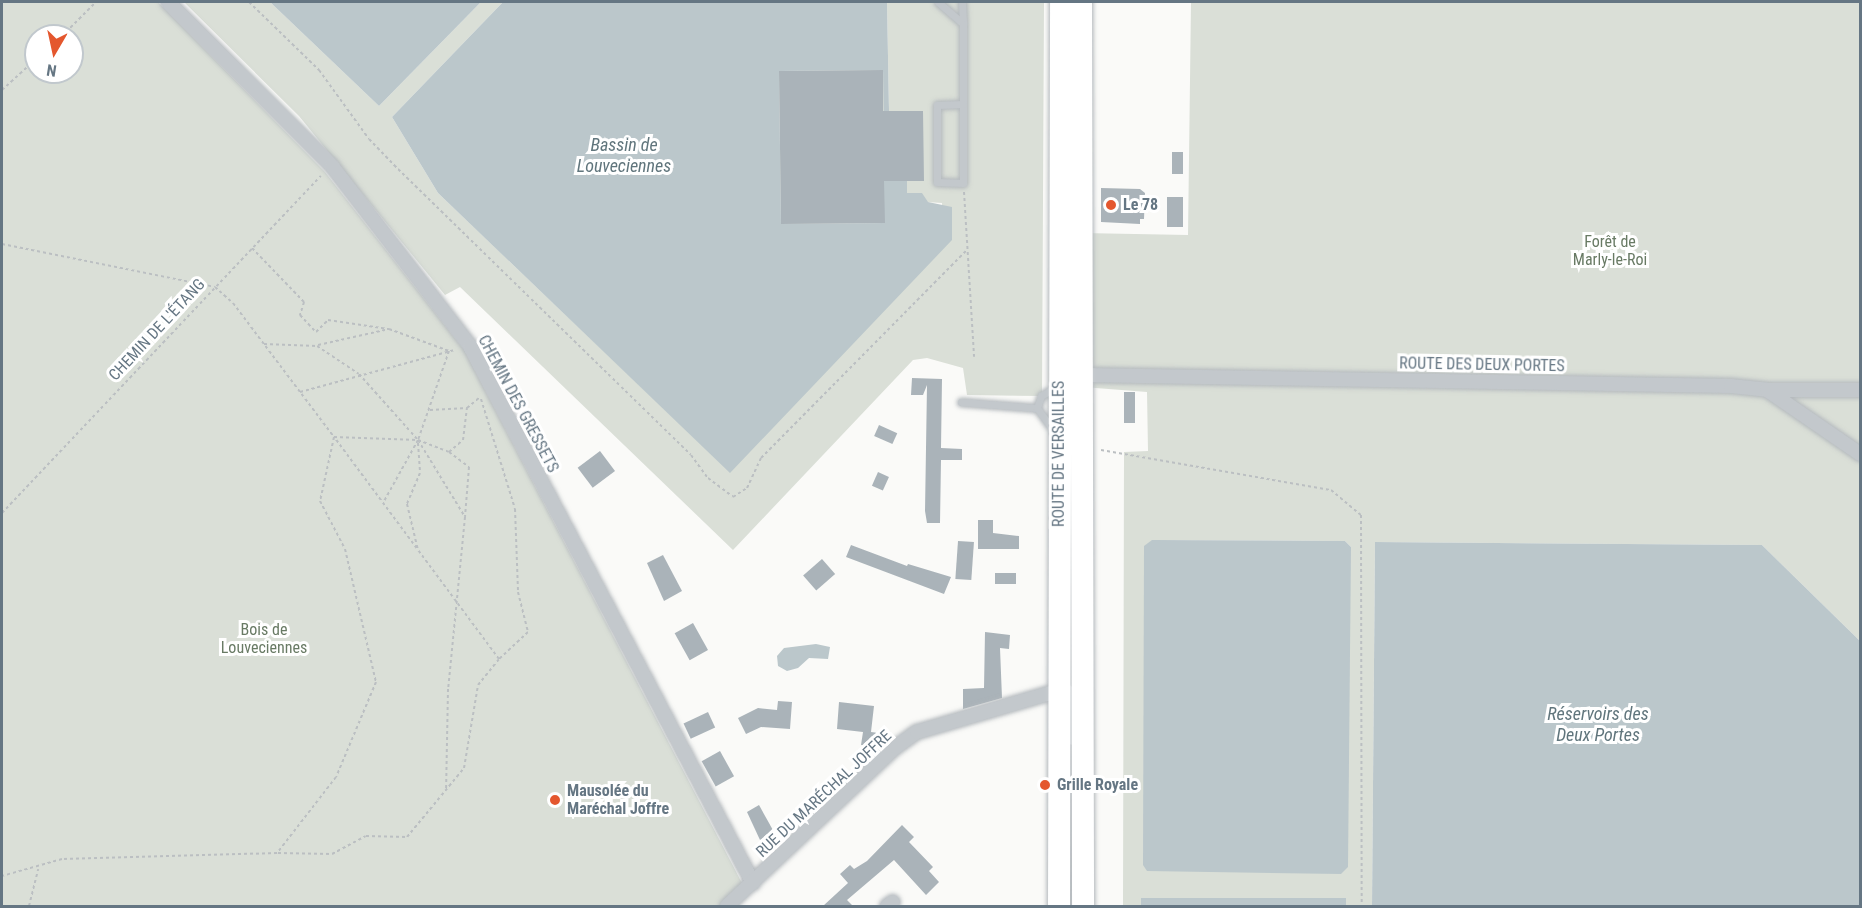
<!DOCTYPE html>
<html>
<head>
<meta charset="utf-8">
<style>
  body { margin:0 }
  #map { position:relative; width:1862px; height:908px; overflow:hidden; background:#fafaf8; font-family:"Roboto Condensed",sans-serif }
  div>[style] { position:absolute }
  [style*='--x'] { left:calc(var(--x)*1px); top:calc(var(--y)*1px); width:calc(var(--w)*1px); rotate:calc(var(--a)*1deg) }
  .green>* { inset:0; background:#dadfd7 }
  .water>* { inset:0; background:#bbc7cb; transform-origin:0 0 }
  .building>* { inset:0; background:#aab3b9; transform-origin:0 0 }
  .path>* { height:2px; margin-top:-1px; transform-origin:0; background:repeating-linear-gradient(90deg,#bbbfc2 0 3px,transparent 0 6px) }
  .roads { filter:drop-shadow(0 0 2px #b5babe) drop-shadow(0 0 2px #b5babe) }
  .lane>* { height:7px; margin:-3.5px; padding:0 3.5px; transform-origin:3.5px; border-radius:3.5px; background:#c3c8cc }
  .street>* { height:14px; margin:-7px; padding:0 7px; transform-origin:7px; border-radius:7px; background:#c3c8cc }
  .primary>* { height:22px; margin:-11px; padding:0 11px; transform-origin:11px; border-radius:11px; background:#fff }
  .dots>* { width:16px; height:16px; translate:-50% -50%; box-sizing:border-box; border:3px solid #fff; border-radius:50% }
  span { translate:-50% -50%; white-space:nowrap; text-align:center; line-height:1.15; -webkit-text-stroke:6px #fff; paint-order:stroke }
  .poi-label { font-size:16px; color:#657683; font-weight:700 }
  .left { translate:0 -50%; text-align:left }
  .park-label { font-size:16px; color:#687a64 }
  .street-label { font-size:16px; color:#657683 }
  .water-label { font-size:18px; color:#60757c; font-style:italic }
  .frame { position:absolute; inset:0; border:3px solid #657683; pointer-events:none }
  .north { position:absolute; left:24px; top:24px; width:60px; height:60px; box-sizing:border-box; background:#fff; border:2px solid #c1c8cd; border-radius:50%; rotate:189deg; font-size:16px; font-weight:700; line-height:24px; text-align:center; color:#657683 }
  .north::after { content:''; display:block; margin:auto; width:21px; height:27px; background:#e4572e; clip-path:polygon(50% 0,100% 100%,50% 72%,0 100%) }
</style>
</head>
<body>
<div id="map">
  <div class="green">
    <i style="clip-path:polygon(evenodd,2px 2px,158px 2px,325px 172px,464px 350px,743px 885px,720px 906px,2px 906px,2px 2px,36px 36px,72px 36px,72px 72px,36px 72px,36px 36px)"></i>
    <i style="clip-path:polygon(184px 2px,270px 2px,379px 106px,481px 2px,503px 2px,392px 117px,438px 193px,730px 472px,942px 207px,942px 203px,927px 202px,885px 223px,781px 224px,779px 71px,883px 70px,889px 111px,887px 2px,1044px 2px,1042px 396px,967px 395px,963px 368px,927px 358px,913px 360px,733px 550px,460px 287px,445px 295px,299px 116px)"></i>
    <i style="clip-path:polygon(evenodd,1191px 2px,1860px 2px,1860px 641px,1762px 545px,1375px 542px,1372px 906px,1346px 906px,1346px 899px,1141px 898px,1141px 906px,1123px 906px,1124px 452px,1148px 451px,1147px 392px,1083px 387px,1082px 233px,1188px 235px,1191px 2px,1152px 540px,1345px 541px,1351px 547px,1152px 540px)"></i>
  </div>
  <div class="water">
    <i style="clip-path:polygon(270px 2px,481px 2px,379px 106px)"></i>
    <i style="clip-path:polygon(503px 2px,887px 2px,889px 111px,884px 132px,883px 70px,779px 71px,781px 224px,884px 223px,884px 161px,907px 181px,907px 193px,922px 193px,928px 202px,952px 207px,952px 240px,730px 473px,438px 193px,392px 117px)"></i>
    <i style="clip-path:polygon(1152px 540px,1345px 541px,1351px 547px,1348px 867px,1341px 874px,1147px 871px,1143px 865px,1144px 546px)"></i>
    <i style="clip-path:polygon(1375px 542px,1762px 545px,1860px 641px,1860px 906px,1372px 906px)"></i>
    <i style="clip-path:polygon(816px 644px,830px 647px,828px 659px,809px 658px,798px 668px,787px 671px,778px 666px,777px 656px,784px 648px)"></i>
    <i style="left:1141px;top:898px;width:205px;height:8px"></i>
  </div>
  <div class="building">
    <i style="clip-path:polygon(883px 70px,883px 111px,923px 111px,924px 181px,884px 181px,885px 223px,781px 224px,779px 71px)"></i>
    <i style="left:1172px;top:152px;width:11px;height:22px"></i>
    <i style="clip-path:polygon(1101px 188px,1140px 189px,1145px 193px,1144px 219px,1140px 219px,1140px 224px,1101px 222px)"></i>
    <i style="left:1167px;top:197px;width:16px;height:30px"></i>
    <i style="clip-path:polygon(912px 378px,942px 379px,941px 448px,962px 449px,962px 460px,941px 460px,940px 523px,927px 523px,925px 511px,927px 385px,923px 395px,911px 395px)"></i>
    <i style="left:1124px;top:392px;width:11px;height:31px"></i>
    <i style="left:879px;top:425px;width:20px;height:12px;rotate:24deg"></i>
    <i style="left:600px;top:451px;width:25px;height:28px;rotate:53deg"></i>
    <i style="left:878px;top:472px;width:12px;height:15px;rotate:24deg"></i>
    <i style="clip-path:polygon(978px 520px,993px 520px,993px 533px,1019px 536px,1019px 549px,978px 549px)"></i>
    <i style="left:958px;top:541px;width:16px;height:38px;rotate:4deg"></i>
    <i style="clip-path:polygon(851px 545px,907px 566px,908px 564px,951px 577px,944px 594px,846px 557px)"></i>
    <i style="clip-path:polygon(663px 555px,682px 591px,664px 601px,647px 563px)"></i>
    <i style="left:822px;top:559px;width:20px;height:25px;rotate:49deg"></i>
    <i style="left:995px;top:573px;width:21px;height:11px"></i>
    <i style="left:693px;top:623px;width:31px;height:21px;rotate:61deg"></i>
    <i style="clip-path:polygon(985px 632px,1010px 635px,1009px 649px,1000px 648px,1002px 698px,963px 709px,963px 689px,984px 688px)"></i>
    <i style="clip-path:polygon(778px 701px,792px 702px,790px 729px,761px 727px,746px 734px,738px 718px,758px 708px,777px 710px)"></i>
    <i style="clip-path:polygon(839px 702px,874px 706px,871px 732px,879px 733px,877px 746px,861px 745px,863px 732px,837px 729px)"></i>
    <i style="left:708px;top:712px;width:17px;height:27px;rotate:65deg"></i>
    <i style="left:720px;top:751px;width:29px;height:21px;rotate:61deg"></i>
    <i style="clip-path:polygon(759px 805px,774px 832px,760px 840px,747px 812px)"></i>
    <i style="clip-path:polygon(902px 825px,914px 837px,909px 842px,933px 867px,929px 871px,939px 882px,926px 895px,894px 860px,847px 900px,853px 906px,823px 906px,848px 883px,840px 874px,850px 865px,854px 869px,867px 861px)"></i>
  </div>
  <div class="path">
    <i style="--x:249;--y:2;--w:98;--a:44.2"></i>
    <i style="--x:319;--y:70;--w:85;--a:54.1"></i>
    <i style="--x:369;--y:139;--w:42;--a:46"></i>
    <i style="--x:398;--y:169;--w:409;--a:44.3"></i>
    <i style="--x:691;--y:455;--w:29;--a:54"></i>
    <i style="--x:708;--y:478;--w:31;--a:37"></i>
    <i style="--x:733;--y:497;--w:17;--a:-33"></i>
    <i style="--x:747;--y:488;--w:33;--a:-65"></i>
    <i style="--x:761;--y:458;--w:293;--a:-45.3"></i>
    <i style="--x:62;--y:36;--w:48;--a:-45"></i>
    <i style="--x:2;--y:90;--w:46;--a:-42.4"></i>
    <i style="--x:964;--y:192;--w:165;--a:86.5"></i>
    <i style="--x:2;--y:244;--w:217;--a:11.4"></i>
    <i style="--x:215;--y:287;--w:24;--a:42"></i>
    <i style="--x:233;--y:303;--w:168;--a:53"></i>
    <i style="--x:334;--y:437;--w:66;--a:102.3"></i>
    <i style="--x:320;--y:501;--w:54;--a:62.5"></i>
    <i style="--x:345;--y:549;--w:137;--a:76.9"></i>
    <i style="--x:376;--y:682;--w:103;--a:112.8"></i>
    <i style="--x:336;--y:777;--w:96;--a:127.8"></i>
    <i style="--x:277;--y:853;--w:215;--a:178.4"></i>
    <i style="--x:62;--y:859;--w:62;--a:164.2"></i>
    <i style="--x:252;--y:248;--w:75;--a:46.1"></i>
    <i style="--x:304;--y:302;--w:14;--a:107"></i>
    <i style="--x:300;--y:315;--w:23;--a:47"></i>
    <i style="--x:316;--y:332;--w:17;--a:-45"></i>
    <i style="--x:328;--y:320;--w:61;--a:8.5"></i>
    <i style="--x:264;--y:344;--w:53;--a:2.2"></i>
    <i style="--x:317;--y:346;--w:50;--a:33.7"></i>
    <i style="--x:359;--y:374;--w:89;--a:48.2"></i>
    <i style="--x:418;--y:440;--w:90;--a:58.6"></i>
    <i style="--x:465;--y:517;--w:173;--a:95.6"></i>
    <i style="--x:448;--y:689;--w:102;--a:91.1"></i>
    <i style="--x:318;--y:345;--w:73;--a:-12.7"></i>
    <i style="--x:389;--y:329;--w:64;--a:20.1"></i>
    <i style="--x:449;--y:351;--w:94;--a:109.2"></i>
    <i style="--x:418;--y:440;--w:72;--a:119.1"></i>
    <i style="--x:300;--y:392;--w:161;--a:-15.2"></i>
    <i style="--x:481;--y:399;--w:115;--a:72.8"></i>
    <i style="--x:515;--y:509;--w:83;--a:87.9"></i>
    <i style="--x:518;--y:592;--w:41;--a:76"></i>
    <i style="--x:528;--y:632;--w:40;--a:137"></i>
    <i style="--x:430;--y:410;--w:37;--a:-3"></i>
    <i style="--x:467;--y:408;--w:17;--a:-40"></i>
    <i style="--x:334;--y:437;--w:84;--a:2"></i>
    <i style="--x:418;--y:440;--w:33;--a:21"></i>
    <i style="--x:449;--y:452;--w:25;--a:37"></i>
    <i style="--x:469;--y:467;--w:50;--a:94.6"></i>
    <i style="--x:418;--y:443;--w:30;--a:86"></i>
    <i style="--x:420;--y:473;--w:34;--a:113"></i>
    <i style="--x:407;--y:504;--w:47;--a:76.6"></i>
    <i style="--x:1101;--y:450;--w:233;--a:9.9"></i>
    <i style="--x:1331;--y:490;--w:39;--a:40"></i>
    <i style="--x:1361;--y:515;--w:391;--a:89.9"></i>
    <i style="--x:449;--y:452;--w:18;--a:-41"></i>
    <i style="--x:463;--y:440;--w:32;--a:-83"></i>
    <i style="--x:2;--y:513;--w:464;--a:-46.6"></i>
    <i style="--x:278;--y:853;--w:54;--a:1.1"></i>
    <i style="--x:332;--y:854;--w:38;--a:-28"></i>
    <i style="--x:366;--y:836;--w:41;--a:1.4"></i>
    <i style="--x:407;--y:837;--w:89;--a:-50.4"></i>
    <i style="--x:464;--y:768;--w:84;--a:-80.4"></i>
    <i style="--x:478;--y:685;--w:33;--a:-51"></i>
    <i style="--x:499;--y:659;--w:277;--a:-126.6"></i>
    <i style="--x:29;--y:906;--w:38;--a:-76"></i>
  </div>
  <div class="roads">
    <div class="lane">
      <i style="--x:938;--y:2;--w:33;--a:41"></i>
      <i style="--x:962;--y:2;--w:22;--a:87"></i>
      <i style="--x:963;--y:24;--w:159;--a:90"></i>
      <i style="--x:963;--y:183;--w:26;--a:-178"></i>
      <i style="--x:937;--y:182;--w:77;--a:-90"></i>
      <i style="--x:937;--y:105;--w:26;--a:-2"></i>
      <i style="--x:961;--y:402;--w:76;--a:4.5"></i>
      <i style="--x:1037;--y:408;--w:27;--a:54"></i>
      <i style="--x:1037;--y:408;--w:13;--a:-72"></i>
      <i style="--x:1041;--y:396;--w:19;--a:-32"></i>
    </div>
    <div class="street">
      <i style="--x:168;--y:2;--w:232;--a:45"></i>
      <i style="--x:332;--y:166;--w:227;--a:52.5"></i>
      <i style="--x:470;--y:346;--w:607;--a:62.21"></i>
      <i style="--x:1083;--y:375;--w:648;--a:0.97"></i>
      <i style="--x:1731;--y:386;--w:36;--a:6"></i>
      <i style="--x:1767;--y:390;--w:113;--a:34.5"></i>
      <i style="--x:1767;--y:390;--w:93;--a:0"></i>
      <i style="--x:727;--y:906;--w:232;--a:-43.3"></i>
      <i style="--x:896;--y:747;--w:26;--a:-36"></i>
      <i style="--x:917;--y:732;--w:153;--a:-16.3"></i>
      <i style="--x:1064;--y:689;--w:6;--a:45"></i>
      <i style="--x:1068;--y:693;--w:45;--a:83.7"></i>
      <i style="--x:887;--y:906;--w:7;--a:-34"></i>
    </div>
    <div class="primary">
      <i style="--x:1081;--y:2;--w:904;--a:89.87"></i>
      <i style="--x:1059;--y:906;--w:904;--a:-89.87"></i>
    </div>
  </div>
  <div class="dots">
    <i style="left:1111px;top:205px;background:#e4572e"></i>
    <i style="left:1045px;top:785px;background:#e4572e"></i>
    <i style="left:555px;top:800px;background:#e4572e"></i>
  </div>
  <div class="poi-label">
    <span class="left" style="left:1123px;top:205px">Le 78</span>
    <span class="left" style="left:1057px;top:785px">Grille Royale</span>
    <span class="left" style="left:567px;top:800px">Mausolée du<br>Maréchal Joffre</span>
  </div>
  <div class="park-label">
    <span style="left:1610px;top:251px">Forêt de<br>Marly-le-Roi</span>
    <span style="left:264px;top:639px">Bois de<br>Louveciennes</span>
  </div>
  <div class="street-label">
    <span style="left:157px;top:330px;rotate:-47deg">CHEMIN DE L'ÉTANG</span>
    <span style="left:1482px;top:365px;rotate:1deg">ROUTE DES DEUX PORTES</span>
    <span style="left:518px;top:404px;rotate:62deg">CHEMIN DES GRESSETS</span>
    <span style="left:1059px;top:454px;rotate:-90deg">ROUTE DE VERSAILLES</span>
    <span style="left:824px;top:794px;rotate:-43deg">RUE DU MARÉCHAL JOFFRE</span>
  </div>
  <div class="water-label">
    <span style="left:624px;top:156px">Bassin de<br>Louveciennes</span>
    <span style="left:1598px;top:725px">Réservoirs des<br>Deux Portes</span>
  </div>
  <div class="frame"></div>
  <div class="north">N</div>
</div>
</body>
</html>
